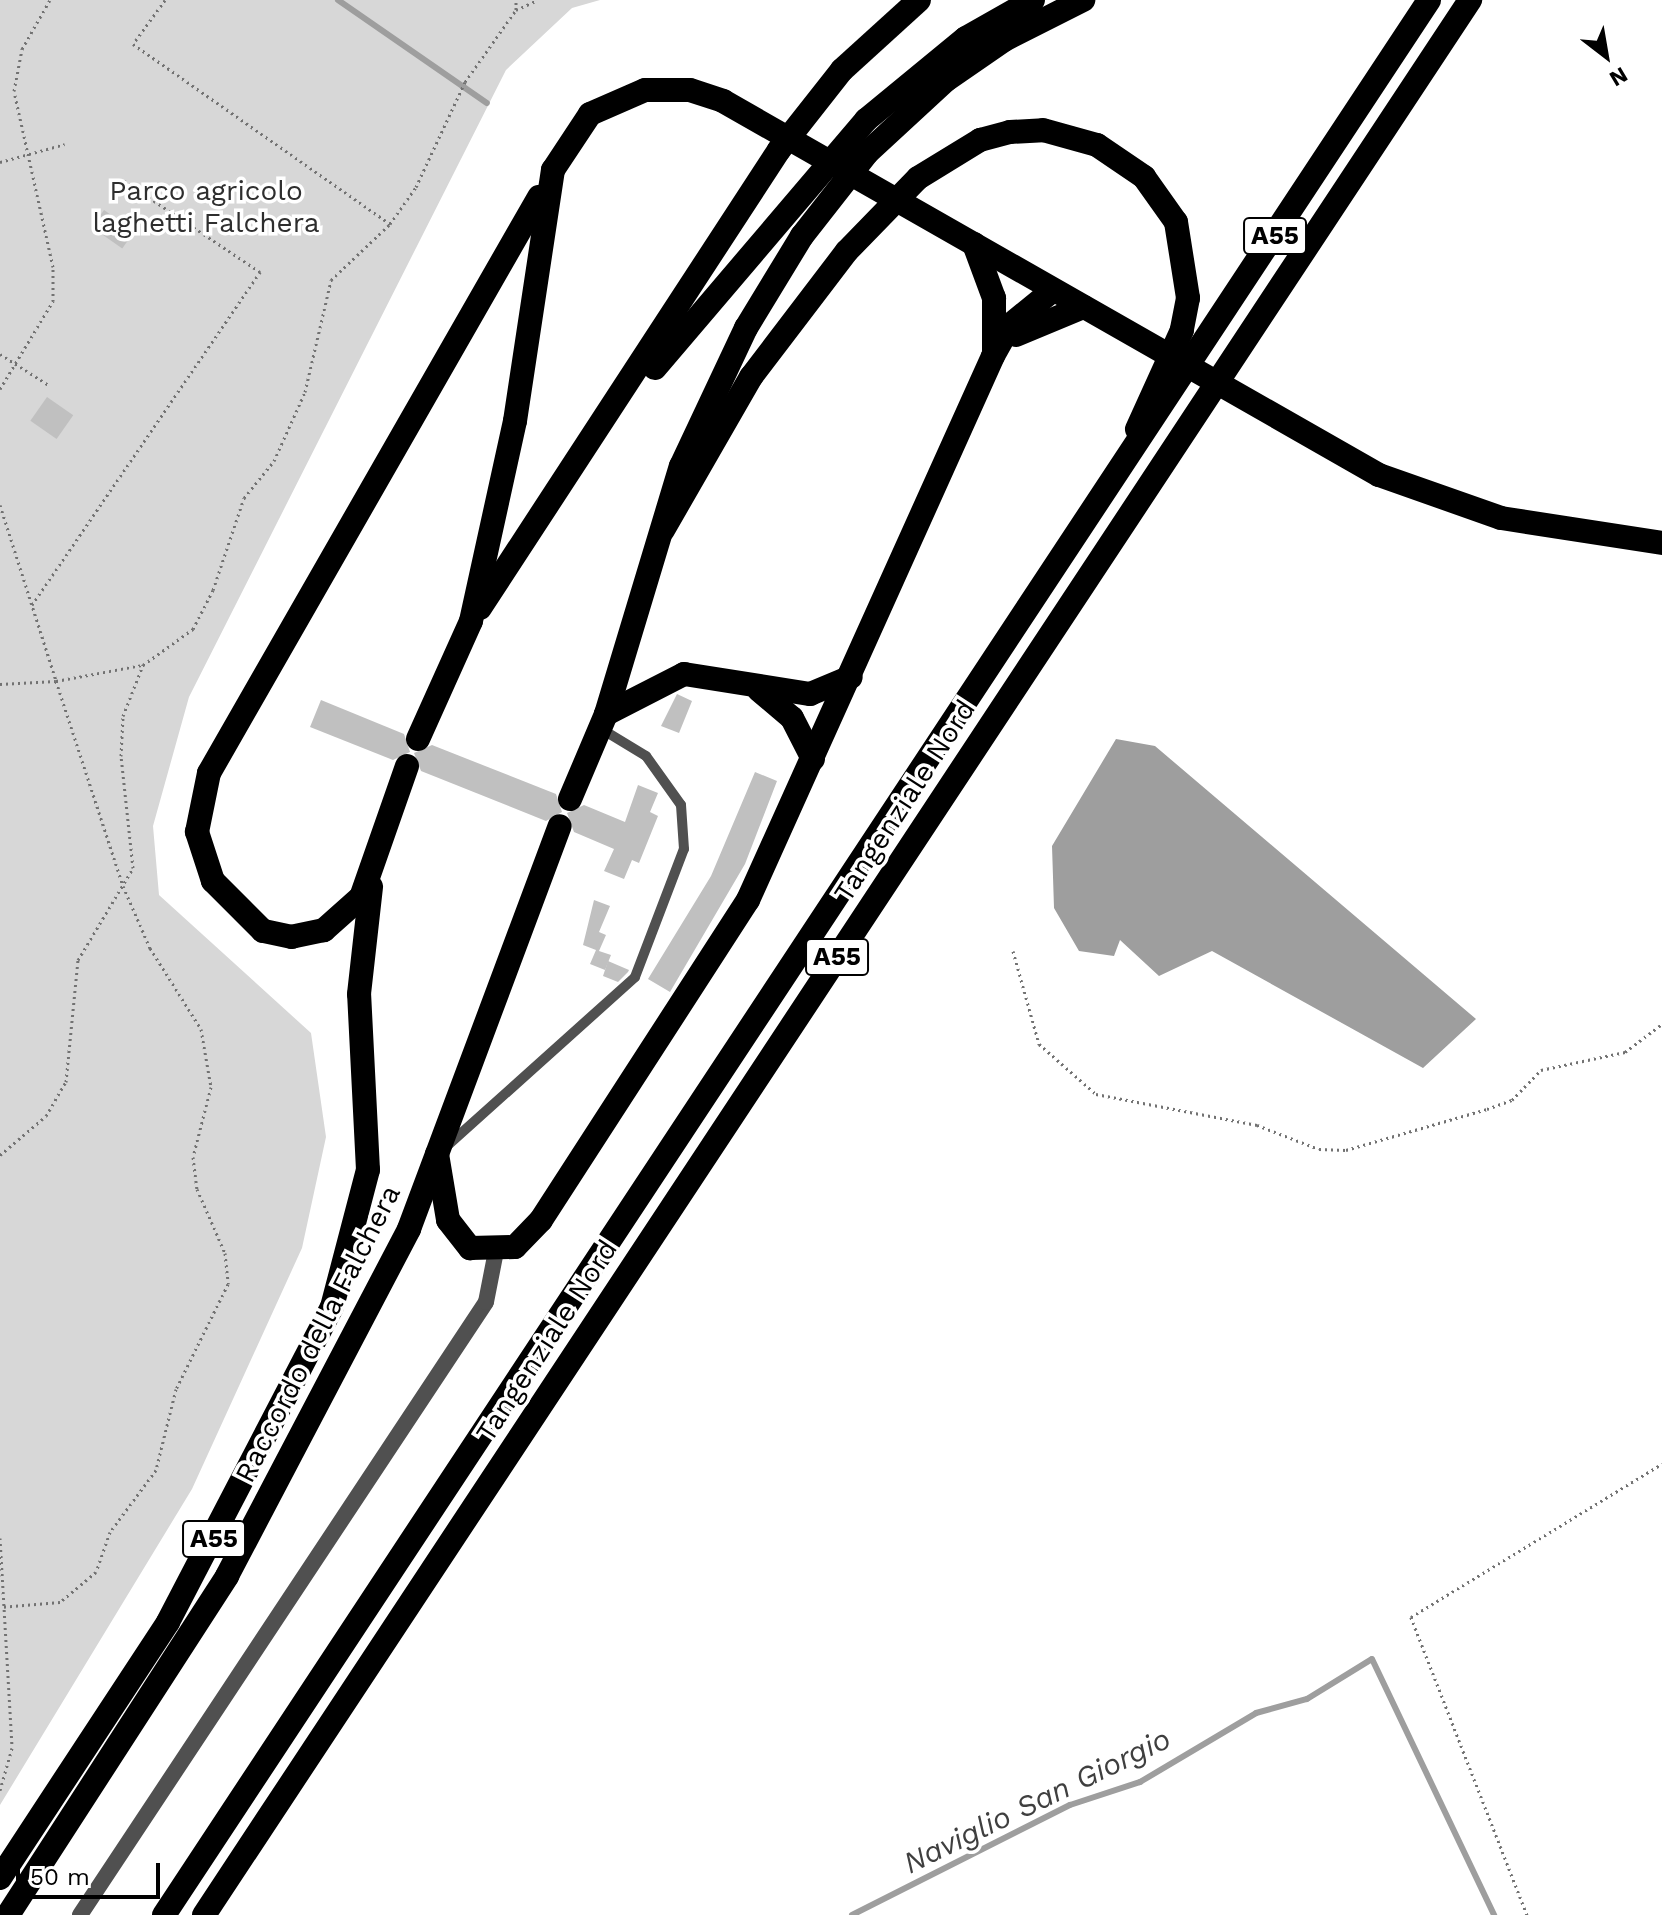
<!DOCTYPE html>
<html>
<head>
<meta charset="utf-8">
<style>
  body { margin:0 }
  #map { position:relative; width:1662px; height:1915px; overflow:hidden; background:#fff; font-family:"Work Sans",sans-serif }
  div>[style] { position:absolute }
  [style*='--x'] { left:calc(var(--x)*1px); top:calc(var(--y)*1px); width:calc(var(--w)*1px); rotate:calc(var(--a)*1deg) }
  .green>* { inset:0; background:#d7d7d7 }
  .water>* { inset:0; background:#9e9e9e }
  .stream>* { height:6px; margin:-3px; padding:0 3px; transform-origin:3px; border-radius:3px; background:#9e9e9e }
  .building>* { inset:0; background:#c0c0c0; transform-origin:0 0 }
  .path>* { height:3px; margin-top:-1.5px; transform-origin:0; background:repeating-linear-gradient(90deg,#727272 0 2px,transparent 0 6px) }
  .lane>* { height:10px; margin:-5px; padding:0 5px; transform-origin:5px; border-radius:5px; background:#505050 }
  .street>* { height:16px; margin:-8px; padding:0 8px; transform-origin:8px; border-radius:8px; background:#505050 }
  .highway>* { height:24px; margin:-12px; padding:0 12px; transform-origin:12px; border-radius:12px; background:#000 }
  span { translate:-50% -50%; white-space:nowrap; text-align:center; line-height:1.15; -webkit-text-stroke:7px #fff; paint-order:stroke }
  .shield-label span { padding:2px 6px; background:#fff; border:2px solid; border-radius:6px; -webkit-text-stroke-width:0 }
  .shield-label { font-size:26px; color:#000; font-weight:700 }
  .park-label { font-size:28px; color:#2e2e2e }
  .street-label { font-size:28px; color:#000 }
  .water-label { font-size:30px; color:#3f3f3f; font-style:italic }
  .north { position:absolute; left:1566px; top:16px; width:80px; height:80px; -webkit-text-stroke:6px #fff; paint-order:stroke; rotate:149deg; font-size:22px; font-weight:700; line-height:32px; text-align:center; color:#000 }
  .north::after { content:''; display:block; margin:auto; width:28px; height:36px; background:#000; clip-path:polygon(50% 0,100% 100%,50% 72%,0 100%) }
  .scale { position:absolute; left:16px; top:1863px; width:144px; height:36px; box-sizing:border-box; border:4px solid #000; border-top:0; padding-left:10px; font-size:24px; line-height:28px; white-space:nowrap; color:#000; -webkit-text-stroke:6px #fff; paint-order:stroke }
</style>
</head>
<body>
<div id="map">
  <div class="green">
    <i style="clip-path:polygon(0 0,600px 0,572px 8px,506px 70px,189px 697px,153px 826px,159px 895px,311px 1033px,326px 1137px,302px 1248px,192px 1489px,0 1805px)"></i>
  </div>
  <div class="water">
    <i style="clip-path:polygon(1116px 739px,1155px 746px,1476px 1019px,1423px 1068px,1212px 951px,1159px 976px,1120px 940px,1114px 956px,1079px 951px,1054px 908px,1052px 846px)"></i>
  </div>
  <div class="stream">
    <i style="--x:338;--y:0;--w:181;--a:34.7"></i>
    <i style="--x:852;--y:1915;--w:244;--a:-26.8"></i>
    <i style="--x:1070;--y:1805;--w:74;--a:-18.2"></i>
    <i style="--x:1140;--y:1782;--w:135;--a:-30.7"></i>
    <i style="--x:1256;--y:1713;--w:53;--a:-15.4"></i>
    <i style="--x:1307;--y:1699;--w:76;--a:-31.6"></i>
    <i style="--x:1372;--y:1659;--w:284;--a:64.5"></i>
  </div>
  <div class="building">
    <i style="left:104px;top:210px;width:37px;height:21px;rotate:35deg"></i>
    <i style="left:47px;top:397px;width:32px;height:29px;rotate:35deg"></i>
    <i style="clip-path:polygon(677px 694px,692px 701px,679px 733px,661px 726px)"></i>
    <i style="clip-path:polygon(321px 700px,404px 734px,410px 752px,393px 760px,310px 727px)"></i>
    <i style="clip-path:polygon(432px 745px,556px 794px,562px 812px,546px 821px,421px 771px,414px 753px)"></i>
    <i style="clip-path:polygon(755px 772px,777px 781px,745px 864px,670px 992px,648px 979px,711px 876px)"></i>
    <i style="clip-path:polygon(638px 785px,658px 793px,650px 812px,658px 816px,639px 863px,632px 860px,624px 879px,604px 871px,614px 849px,574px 832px,567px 813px,584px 805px,625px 822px)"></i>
    <i style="clip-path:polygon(594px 900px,610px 906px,599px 932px,606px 935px,599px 951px,611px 955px,605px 970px,590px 964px,596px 950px,583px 945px)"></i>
    <i style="clip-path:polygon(608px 961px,629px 970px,628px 972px,618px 982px,603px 976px)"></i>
  </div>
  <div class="path">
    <i style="--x:165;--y:0;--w:54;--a:126"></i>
    <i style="--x:133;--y:44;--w:314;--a:35"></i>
    <i style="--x:516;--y:10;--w:10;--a:-90"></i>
    <i style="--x:0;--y:162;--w:67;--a:-15.5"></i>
    <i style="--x:0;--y:354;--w:59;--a:32.6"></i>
    <i style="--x:0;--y:389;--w:103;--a:-58.9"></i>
    <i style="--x:53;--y:301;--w:34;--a:-90"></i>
    <i style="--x:53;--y:267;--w:180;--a:-102.5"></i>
    <i style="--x:14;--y:91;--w:43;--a:-79.2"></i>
    <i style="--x:22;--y:49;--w:56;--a:-60.3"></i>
    <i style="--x:0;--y:505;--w:185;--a:72.3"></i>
    <i style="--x:56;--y:681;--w:87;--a:-10.5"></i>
    <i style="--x:32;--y:605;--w:404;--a:-55.6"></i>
    <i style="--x:260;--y:272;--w:165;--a:-146.1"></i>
    <i style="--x:0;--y:684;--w:56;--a:-3.1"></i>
    <i style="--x:56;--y:681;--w:216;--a:71.9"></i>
    <i style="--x:123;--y:886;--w:68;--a:66.5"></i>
    <i style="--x:150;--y:948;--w:96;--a:57.8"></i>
    <i style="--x:201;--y:1029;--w:59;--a:80.2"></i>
    <i style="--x:211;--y:1087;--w:72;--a:104.4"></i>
    <i style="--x:193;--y:1157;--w:32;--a:83"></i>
    <i style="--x:197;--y:1189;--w:70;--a:66.4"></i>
    <i style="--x:225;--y:1253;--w:31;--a:84"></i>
    <i style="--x:228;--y:1284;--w:117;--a:116.3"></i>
    <i style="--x:176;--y:1389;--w:83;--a:103.9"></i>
    <i style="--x:156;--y:1470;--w:77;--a:126.6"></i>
    <i style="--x:110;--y:1532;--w:42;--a:109.3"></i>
    <i style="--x:96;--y:1572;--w:47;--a:140.2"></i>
    <i style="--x:60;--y:1602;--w:60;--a:175.2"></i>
    <i style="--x:1013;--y:951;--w:97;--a:74.4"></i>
    <i style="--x:1039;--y:1044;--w:76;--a:41.3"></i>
    <i style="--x:1096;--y:1094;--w:164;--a:10.9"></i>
    <i style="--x:1257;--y:1125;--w:66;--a:21.2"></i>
    <i style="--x:1319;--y:1149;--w:27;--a:2"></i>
    <i style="--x:1346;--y:1150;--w:147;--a:-16.2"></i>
    <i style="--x:1487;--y:1109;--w:27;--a:-20"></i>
    <i style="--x:1512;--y:1100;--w:42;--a:-46"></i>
    <i style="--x:1541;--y:1070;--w:86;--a:-12.1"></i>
    <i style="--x:1625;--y:1052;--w:46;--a:-37.1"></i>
    <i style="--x:0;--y:1155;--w:60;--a:-40.3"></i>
    <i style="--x:46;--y:1116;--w:39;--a:-60"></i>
    <i style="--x:66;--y:1082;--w:123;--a:-84.4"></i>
    <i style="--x:78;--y:960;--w:107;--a:-59.1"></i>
    <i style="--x:133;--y:868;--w:113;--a:-96.1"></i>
    <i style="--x:121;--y:756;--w:40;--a:-87.1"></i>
    <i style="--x:123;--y:716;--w:55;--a:-68.6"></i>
    <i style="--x:143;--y:665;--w:62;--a:-35.8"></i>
    <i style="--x:193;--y:629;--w:44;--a:-62.9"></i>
    <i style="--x:213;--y:590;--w:97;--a:-71.4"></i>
    <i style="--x:244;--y:498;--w:48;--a:-51"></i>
    <i style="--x:274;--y:461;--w:76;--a:-65.8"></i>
    <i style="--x:305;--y:392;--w:115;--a:-76.9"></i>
    <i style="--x:331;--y:280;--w:81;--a:-43.5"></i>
    <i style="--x:390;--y:224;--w:45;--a:-54.9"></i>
    <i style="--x:416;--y:187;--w:116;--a:-65"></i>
    <i style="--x:465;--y:82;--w:88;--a:-54.7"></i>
    <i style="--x:516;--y:10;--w:23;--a:-25"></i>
    <i style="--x:0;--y:1538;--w:210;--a:86.7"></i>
    <i style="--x:12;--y:1748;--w:44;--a:105.9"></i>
    <i style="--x:1527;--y:1915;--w:320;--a:-111.3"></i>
    <i style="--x:1411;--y:1617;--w:294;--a:-31.4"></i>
  </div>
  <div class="lane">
    <i style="--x:448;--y:1145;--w:251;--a:-41.9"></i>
    <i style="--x:635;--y:977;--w:137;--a:-69.1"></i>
    <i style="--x:684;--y:849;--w:44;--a:-93.9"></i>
    <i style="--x:681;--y:805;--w:60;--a:-125.5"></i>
    <i style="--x:646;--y:756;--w:54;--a:-148.7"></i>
  </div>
  <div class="street">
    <i style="--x:80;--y:1915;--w:735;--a:-56.48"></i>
    <i style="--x:486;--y:1302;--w:52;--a:-78.9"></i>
  </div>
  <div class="highway">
    <i style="--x:974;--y:244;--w:58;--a:69.7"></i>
    <i style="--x:994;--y:298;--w:52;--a:90"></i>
    <i style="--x:1016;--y:335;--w:73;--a:-22.7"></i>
    <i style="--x:655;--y:368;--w:326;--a:-49.6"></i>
    <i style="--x:866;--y:120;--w:129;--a:-39.4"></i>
    <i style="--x:966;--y:38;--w:77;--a:-29.6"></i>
    <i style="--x:663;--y:530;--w:177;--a:-60.1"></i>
    <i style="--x:751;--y:377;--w:158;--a:-52.7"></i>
    <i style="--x:847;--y:251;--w:102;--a:-45.8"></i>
    <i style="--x:918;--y:178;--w:73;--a:-31.5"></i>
    <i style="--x:980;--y:140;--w:31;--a:-15"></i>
    <i style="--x:1010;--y:132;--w:33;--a:-3"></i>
    <i style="--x:1043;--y:130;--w:56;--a:15.5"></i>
    <i style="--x:1097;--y:145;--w:57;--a:34.2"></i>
    <i style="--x:1144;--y:177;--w:55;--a:54.6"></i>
    <i style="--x:1176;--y:222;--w:77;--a:81"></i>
    <i style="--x:1188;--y:298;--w:33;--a:101"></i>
    <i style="--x:1182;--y:330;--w:109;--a:114.4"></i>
    <i style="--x:480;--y:608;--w:547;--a:-56.86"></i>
    <i style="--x:779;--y:150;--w:102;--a:-51.8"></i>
    <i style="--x:842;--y:70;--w:104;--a:-42.3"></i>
    <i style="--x:759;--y:690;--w:43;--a:40.3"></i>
    <i style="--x:792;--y:718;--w:46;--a:62.9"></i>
    <i style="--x:606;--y:714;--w:88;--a:-27.1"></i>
    <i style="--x:684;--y:674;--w:128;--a:9"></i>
    <i style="--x:810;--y:694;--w:44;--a:-22.5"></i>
    <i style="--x:418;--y:739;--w:129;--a:-65.8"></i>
    <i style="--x:471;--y:621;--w:205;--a:-77.6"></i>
    <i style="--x:515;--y:421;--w:254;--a:-81.4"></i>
    <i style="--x:553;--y:170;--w:67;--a:-56.5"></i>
    <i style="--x:590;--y:114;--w:60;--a:-23.6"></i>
    <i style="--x:645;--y:90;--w:45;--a:0"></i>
    <i style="--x:690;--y:90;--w:35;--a:18"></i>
    <i style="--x:723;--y:101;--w:755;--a:29.69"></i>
    <i style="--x:1379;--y:475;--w:129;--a:19.4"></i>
    <i style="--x:1501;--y:518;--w:163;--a:8.8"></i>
    <i style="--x:407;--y:766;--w:139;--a:109.3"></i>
    <i style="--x:361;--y:897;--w:50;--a:138.3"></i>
    <i style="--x:324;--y:930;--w:33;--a:168"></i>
    <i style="--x:292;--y:937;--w:30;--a:-168"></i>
    <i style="--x:263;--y:931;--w:71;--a:-135"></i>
    <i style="--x:213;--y:881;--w:52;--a:-108.1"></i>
    <i style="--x:197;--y:832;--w:60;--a:-78.5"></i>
    <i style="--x:209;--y:773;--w:664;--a:-60.19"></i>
    <i style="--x:570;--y:799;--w:92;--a:-67"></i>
    <i style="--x:606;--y:714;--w:259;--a:-73.2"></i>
    <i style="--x:681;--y:466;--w:153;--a:-64.8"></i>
    <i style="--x:746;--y:328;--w:108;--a:-58.7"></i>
    <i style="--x:802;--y:236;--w:105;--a:-51.9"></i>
    <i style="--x:867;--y:153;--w:108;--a:-42.7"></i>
    <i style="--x:946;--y:80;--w:70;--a:-34.6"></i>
    <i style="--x:1004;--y:40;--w:89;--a:-26.9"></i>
    <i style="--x:437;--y:1154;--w:67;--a:80.5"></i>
    <i style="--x:448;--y:1220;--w:36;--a:52"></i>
    <i style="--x:470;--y:1248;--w:45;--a:-1.3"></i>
    <i style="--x:515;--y:1247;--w:37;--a:-46"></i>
    <i style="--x:541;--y:1220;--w:381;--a:-57.1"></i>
    <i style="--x:748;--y:900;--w:597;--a:-65.75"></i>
    <i style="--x:993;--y:356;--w:35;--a:-61"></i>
    <i style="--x:1010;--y:325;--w:55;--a:-39.1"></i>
    <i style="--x:0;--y:1878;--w:306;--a:-56.7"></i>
    <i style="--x:168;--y:1622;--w:355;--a:-62.5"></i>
    <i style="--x:332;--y:1307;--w:142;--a:-75.3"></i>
    <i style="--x:368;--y:1170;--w:176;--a:-92.9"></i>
    <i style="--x:359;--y:994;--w:108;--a:-83.6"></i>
    <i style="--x:8;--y:1915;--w:404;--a:-57.1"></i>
    <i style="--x:227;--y:1576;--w:392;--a:-62.3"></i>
    <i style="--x:409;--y:1229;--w:430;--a:-69.5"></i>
    <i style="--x:164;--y:1915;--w:2295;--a:-56.55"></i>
    <i style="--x:204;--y:1915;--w:2296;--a:-56.53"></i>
  </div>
  <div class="shield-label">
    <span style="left:1275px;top:236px">A55</span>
    <span style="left:837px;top:957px">A55</span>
    <span style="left:214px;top:1539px">A55</span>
  </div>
  <div class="park-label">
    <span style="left:206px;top:207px">Parco agricolo<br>laghetti Falchera</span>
  </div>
  <div class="street-label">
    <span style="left:905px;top:801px;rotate:-57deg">Tangenziale Nord</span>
    <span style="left:318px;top:1334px;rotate:-63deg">Raccordo della Falchera</span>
    <span style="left:547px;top:1341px;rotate:-57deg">Tangenziale Nord</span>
  </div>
  <div class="water-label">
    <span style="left:1037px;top:1801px;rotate:-26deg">Naviglio San Giorgio</span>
  </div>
  <div class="north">N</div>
  <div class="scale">50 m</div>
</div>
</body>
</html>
